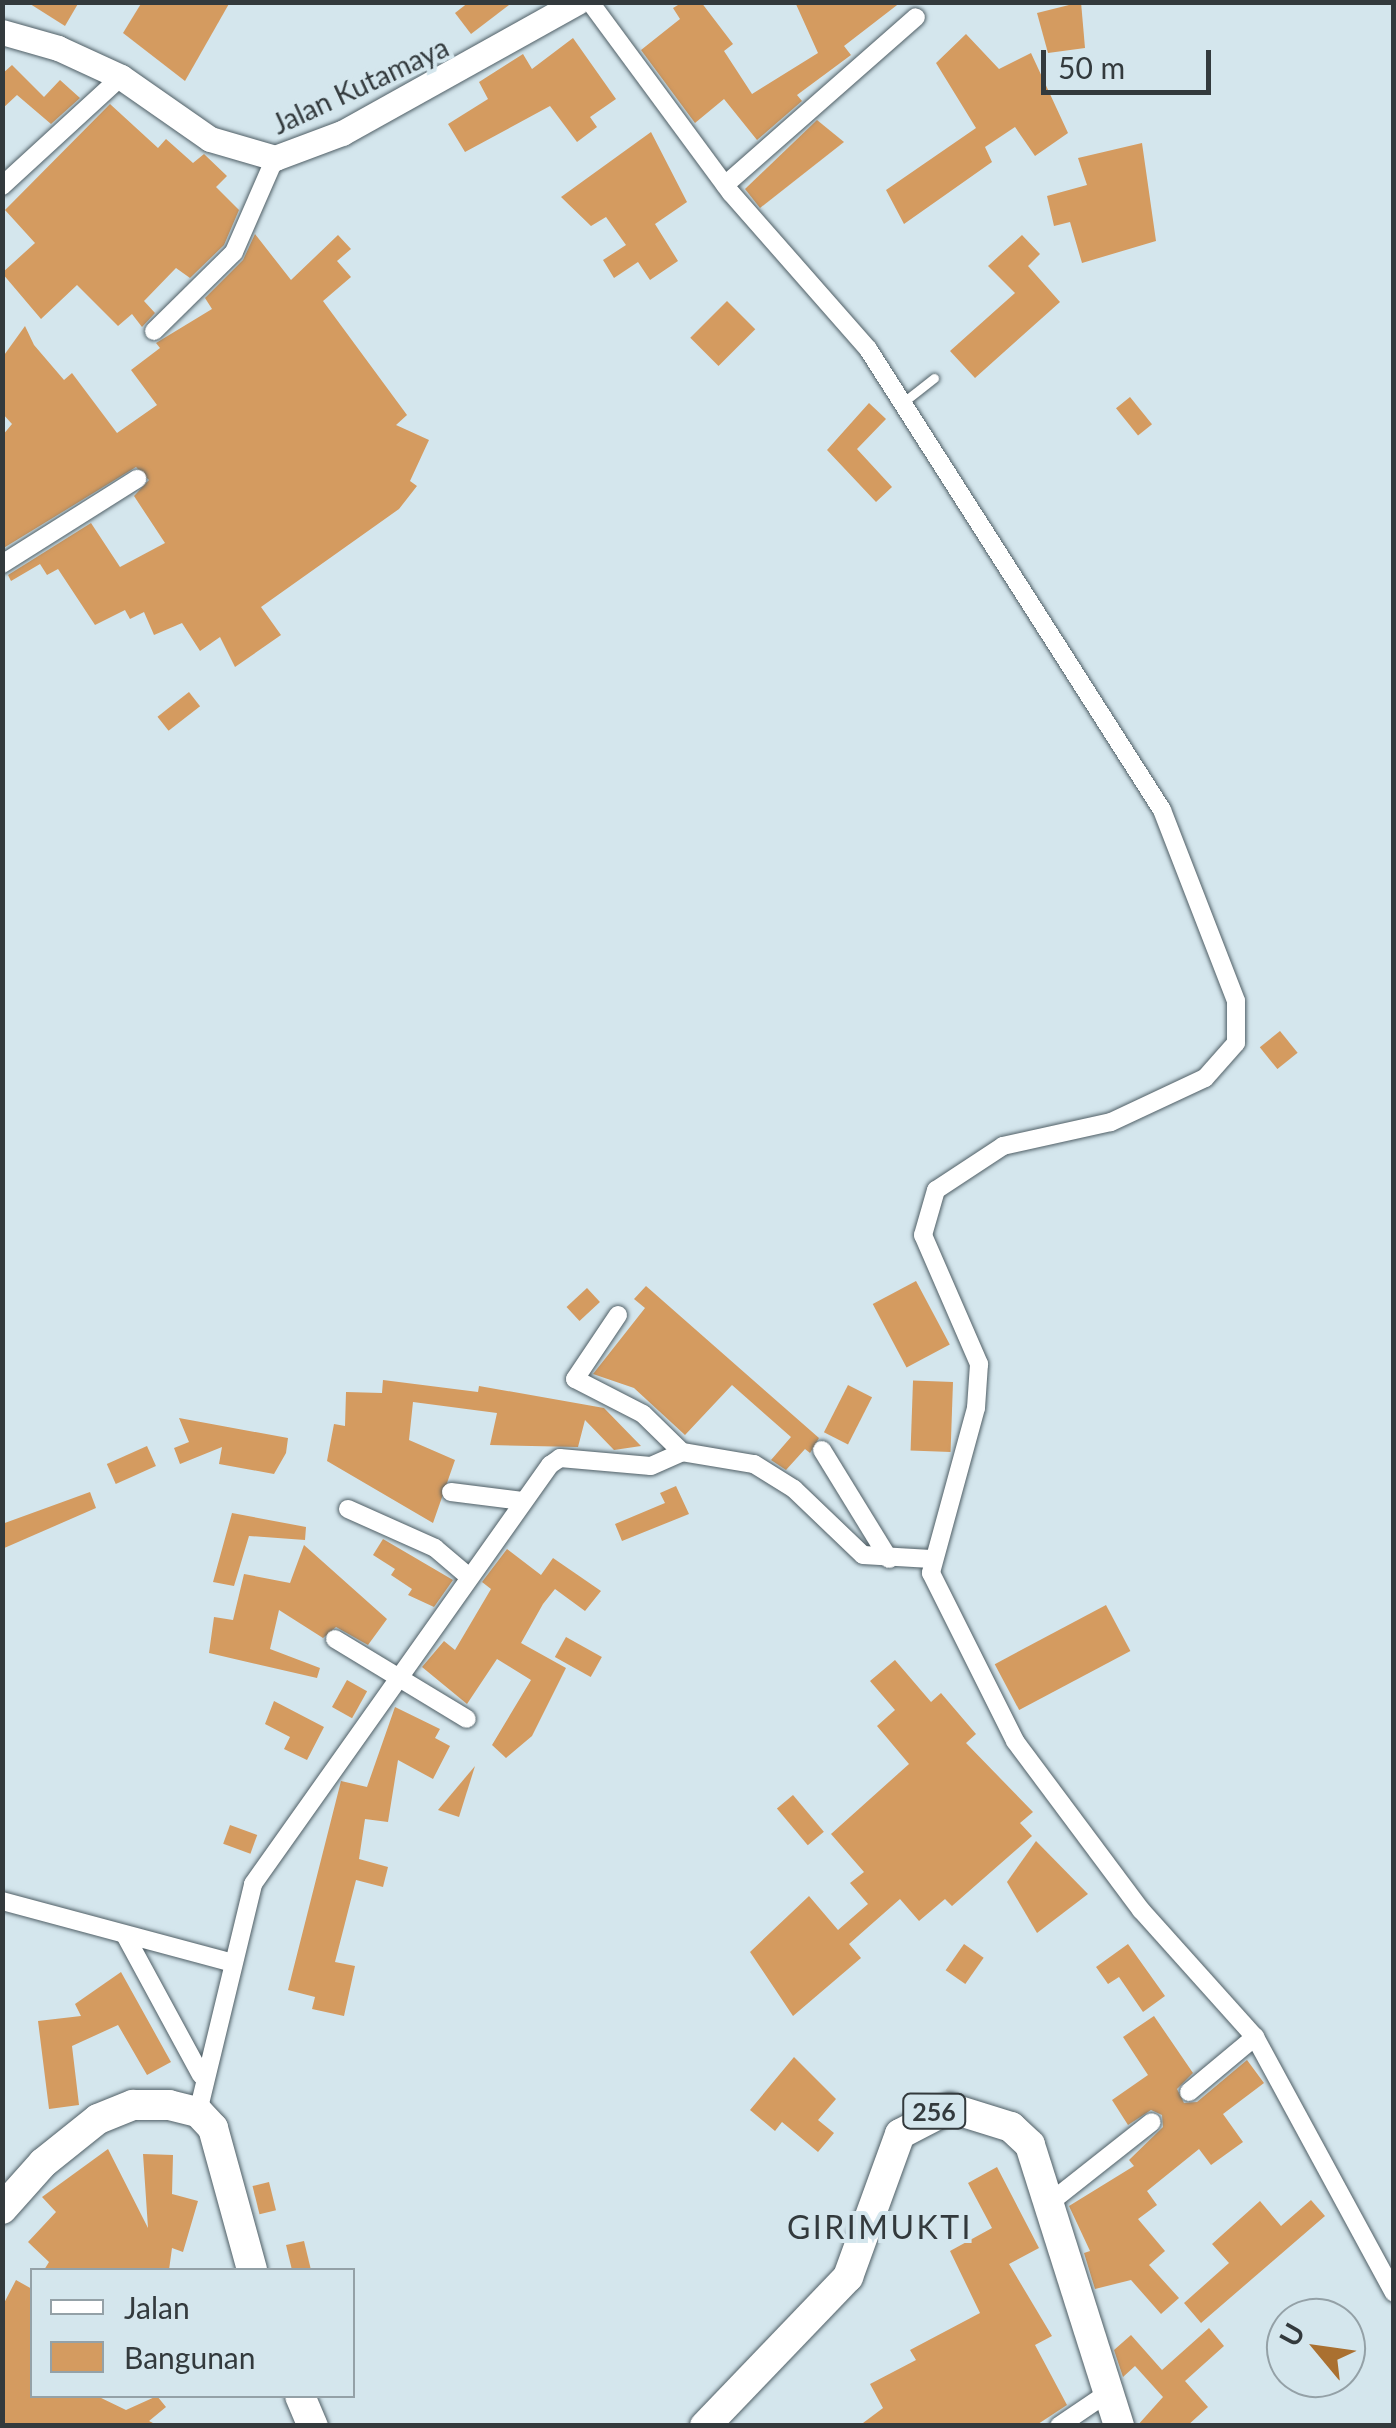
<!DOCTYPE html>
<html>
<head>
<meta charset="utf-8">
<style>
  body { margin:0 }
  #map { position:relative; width:1396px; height:2428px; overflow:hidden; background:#d4e6ed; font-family:Lato,sans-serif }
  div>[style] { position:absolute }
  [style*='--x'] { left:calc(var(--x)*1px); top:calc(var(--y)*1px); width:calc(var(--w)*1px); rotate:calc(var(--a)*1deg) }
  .building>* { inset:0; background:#d49b60; transform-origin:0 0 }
  .roads { filter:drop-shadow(0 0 2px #505f66) drop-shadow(0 0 2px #505f66) }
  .lane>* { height:9px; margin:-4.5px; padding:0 4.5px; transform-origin:4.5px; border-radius:4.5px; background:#fff }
  .street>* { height:18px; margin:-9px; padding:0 9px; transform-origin:9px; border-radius:9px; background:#fff }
  .secondary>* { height:25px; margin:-12.5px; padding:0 12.5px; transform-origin:12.5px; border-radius:12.5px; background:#fff }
  .primary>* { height:30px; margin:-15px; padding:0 15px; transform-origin:15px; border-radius:15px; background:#fff }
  span { translate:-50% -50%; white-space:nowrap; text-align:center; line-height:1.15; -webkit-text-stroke:8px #d4e6ed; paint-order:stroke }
  .shield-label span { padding:2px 8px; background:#d4e6ed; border:2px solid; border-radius:8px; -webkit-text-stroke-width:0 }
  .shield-label { font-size:25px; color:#333a3d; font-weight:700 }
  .street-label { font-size:28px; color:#333a3d }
  .quarter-label { font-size:32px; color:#333a3d; letter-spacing:2.5px }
  .frame { position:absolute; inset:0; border:5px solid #333a3d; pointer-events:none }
  .legend { position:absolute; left:30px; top:2268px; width:325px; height:130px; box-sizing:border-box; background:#d4e6ed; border:2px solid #94a1a7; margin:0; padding:12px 18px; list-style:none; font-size:30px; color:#333a3d }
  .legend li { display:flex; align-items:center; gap:20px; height:50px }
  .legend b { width:50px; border:2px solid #94a1a7 }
  .north { position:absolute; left:1266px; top:2298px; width:100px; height:100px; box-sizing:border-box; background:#d4e6ed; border:2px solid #94a1a7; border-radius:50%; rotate:299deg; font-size:28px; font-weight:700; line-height:40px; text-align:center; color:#333a3d }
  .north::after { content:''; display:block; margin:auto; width:35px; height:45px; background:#aa7030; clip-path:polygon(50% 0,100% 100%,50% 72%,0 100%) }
  .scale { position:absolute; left:1041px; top:50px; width:170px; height:45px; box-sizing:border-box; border:5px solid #333a3d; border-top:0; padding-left:12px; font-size:30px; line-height:35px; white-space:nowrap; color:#333a3d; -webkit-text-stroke:8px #d4e6ed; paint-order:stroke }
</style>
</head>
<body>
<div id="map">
  <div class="building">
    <i style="clip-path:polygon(27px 2px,79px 2px,65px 26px)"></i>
    <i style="clip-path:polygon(142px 2px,230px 2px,185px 81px,123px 33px)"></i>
    <i style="clip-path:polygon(469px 2px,513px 2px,471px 34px,455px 13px)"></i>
    <i style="clip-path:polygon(683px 2px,701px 2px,733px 44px,724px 51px,752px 94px,818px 53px,795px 2px,901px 2px,844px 46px,851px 55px,797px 95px,802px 101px,757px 140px,724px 99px,695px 123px,641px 50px,680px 19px,673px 8px)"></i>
    <i style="clip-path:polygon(1081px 2px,1085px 48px,1048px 53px,1037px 13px)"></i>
    <i style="clip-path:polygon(966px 34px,999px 69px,1031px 53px,1068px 133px,1035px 156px,1015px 127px,985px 147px,992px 162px,904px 224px,886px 190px,976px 128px,936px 63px)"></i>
    <i style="clip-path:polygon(573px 38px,616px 99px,590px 117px,597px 127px,577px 142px,550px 106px,465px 152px,448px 124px,488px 99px,479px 82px,523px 54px,532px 69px)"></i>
    <i style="clip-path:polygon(12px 65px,44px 97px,60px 80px,80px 98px,51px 124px,17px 95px,2px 109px,2px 74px)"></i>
    <i style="clip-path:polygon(110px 104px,158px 148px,166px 139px,193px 163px,204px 154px,227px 176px,216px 187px,239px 210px,224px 245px,190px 278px,176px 268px,144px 301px,155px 313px,142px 327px,132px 314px,118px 326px,77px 285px,41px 319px,2px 273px,35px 243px,5px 210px)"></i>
    <i style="clip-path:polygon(817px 120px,844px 142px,760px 208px,745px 189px)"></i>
    <i style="clip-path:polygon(651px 132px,687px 202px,655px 224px,678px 261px,650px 280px,638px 262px,614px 278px,603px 260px,626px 245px,606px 217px,591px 226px,561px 197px)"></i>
    <i style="clip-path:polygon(1142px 143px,1156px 241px,1082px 263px,1070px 222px,1054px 226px,1047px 196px,1087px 185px,1078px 158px)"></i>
    <i style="clip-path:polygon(255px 234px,291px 280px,338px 235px,351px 249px,337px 261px,351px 277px,323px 301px,407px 415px,396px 425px,429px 440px,410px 481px,417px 486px,399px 509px,261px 607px,281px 635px,235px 667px,220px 637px,200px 651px,182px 623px,154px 635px,144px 612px,130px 619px,125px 610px,95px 625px,58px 569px,47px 575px,40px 564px,11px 581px,8px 575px,91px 523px,120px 567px,165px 543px,134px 496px,149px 480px,136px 467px,2px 549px,2px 436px,12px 424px,2px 413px,2px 358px,25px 326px,34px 345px,64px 380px,72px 373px,117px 433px,157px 405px,131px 370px,160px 348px,156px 343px,212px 309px,205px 298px,243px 260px)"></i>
    <i style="clip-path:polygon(1022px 235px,1040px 254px,1028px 266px,1060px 302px,975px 378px,950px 351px,1015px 293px,988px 266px)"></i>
    <i style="left:727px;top:301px;width:40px;height:52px;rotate:45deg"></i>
    <i style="left:1130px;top:397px;width:35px;height:18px;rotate:51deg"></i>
    <i style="clip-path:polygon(869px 403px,886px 419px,857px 449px,892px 487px,876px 502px,827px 450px)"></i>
    <i style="left:189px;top:692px;width:18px;height:40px;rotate:52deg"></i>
    <i style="left:1280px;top:1031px;width:28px;height:26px;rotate:51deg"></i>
    <i style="left:916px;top:1281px;width:72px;height:49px;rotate:62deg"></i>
    <i style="clip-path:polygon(646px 1286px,819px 1438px,810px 1453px,805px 1449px,786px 1470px,771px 1460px,791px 1437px,732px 1385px,685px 1435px,634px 1388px,593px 1374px,645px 1308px,634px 1299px)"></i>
    <i style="left:587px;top:1288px;width:19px;height:28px;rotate:47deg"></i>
    <i style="clip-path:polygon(383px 1380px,478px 1392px,479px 1386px,604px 1408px,641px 1446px,614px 1450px,585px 1420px,578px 1447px,490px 1445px,497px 1413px,413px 1402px,409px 1440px,455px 1460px,433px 1523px,327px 1461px,334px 1424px,345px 1426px,346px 1392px,382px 1393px)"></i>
    <i style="left:953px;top:1382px;width:70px;height:40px;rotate:92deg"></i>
    <i style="left:848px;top:1385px;width:27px;height:53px;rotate:27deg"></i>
    <i style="clip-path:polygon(179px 1418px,288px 1438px,286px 1453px,274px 1474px,219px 1464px,222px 1447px,180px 1464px,174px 1448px,189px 1442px)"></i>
    <i style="left:147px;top:1446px;width:22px;height:44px;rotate:66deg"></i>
    <i style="clip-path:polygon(676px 1486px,689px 1514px,622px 1541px,615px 1524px,665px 1503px,660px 1493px)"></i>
    <i style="clip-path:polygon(90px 1492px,96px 1508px,2px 1549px,2px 1524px)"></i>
    <i style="clip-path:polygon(232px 1513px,306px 1527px,305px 1540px,249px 1536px,234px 1586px,213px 1582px)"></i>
    <i style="clip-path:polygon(383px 1539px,453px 1580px,434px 1607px,408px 1595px,412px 1589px,391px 1575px,395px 1569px,373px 1555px)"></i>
    <i style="clip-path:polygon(304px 1545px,387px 1619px,368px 1645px,336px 1627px,323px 1638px,279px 1610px,270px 1649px,320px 1668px,317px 1678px,209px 1653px,214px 1617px,233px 1620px,244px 1574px,290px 1583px)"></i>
    <i style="clip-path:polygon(507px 1549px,541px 1575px,553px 1558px,601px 1591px,585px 1611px,555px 1589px,543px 1604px,521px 1643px,566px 1668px,532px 1736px,506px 1758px,492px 1745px,531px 1680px,497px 1659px,467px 1704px,422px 1667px,444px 1641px,455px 1650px,491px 1589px,482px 1582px)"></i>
    <i style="left:1106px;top:1605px;width:52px;height:126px;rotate:62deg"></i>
    <i style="left:566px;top:1637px;width:41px;height:23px;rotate:29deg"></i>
    <i style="clip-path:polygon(895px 1660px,931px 1702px,941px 1693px,976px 1734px,966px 1743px,1033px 1812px,1020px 1823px,1032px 1836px,952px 1906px,945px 1899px,919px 1921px,900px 1899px,849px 1944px,861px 1958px,793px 2016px,750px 1952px,809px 1896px,838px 1930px,868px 1904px,850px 1883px,864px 1872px,831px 1834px,909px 1764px,877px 1726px,895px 1710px,870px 1681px)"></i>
    <i style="left:347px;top:1680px;width:23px;height:31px;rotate:29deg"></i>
    <i style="clip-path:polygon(274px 1701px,324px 1727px,307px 1760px,284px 1749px,290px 1737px,265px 1724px)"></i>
    <i style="clip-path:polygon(395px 1707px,440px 1729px,435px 1738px,450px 1746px,433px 1779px,398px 1760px,388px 1822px,365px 1819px,359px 1859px,388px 1867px,383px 1887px,356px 1880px,335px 1962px,355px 1966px,344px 2016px,312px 2009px,315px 1997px,288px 1990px,341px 1781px,367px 1787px)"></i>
    <i style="clip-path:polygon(475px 1766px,459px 1817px,438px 1810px)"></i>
    <i style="left:793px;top:1795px;width:48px;height:21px;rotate:50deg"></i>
    <i style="left:230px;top:1825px;width:29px;height:20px;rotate:20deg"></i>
    <i style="clip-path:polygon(1036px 1841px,1088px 1894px,1037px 1933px,1007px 1882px)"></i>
    <i style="left:964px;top:1944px;width:24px;height:32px;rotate:35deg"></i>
    <i style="clip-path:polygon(1128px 1944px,1165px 1996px,1143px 2012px,1119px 1977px,1108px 1984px,1096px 1967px)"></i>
    <i style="clip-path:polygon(121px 1972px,171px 2062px,147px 2075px,118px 2025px,72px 2046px,79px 2105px,49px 2109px,38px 2021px,81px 2016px,75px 2004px)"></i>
    <i style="clip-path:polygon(1154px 2016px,1193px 2073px,1177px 2089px,1184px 2103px,1197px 2102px,1247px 2060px,1264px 2083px,1223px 2114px,1243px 2142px,1211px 2165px,1199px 2149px,1147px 2191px,1157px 2205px,1138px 2219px,1165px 2251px,1149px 2265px,1179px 2298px,1161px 2314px,1131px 2280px,1095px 2289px,1084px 2253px,1090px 2251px,1069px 2206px,1134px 2166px,1129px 2160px,1163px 2127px,1162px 2115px,1151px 2110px,1128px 2125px,1112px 2100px,1148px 2075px,1123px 2037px)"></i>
    <i style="clip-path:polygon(794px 2057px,836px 2099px,818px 2120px,834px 2133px,818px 2152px,782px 2122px,775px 2131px,750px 2110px)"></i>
    <i style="clip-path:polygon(108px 2149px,148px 2228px,143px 2154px,173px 2155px,172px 2194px,198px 2201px,183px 2252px,172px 2248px,169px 2270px,44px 2270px,49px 2262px,28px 2242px,56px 2212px,42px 2197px)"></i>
    <i style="clip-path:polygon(997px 2167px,1039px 2248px,1009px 2264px,1052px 2336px,1035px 2345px,1067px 2405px,1035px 2426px,859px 2426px,883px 2408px,870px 2384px,916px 2360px,910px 2350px,980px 2313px,950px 2251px,992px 2228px,968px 2183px)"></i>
    <i style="left:269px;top:2182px;width:29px;height:17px;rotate:76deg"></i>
    <i style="clip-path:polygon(1311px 2200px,1325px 2216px,1201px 2323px,1184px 2303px,1229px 2263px,1212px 2244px,1260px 2201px,1281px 2226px)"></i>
    <i style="clip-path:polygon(304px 2241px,311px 2270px,292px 2270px,286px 2245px)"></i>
    <i style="clip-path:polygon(16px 2280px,32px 2289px,32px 2396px,97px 2396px,126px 2410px,157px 2396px,166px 2407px,149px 2421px,159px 2426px,2px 2426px,2px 2307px)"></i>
    <i style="clip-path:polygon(1209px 2328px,1224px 2346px,1185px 2381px,1208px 2407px,1187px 2426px,1137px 2426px,1163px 2397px,1135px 2366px,1123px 2377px,1114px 2350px,1131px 2335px,1162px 2370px)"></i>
  </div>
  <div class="roads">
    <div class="lane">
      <i style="--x:901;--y:404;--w:42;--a:-38.2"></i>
    </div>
    <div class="street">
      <i style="--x:590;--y:2;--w:237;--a:53.6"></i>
      <i style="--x:731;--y:193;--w:208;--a:48.7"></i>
      <i style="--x:868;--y:349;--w:547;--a:57.47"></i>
      <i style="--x:1162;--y:810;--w:205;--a:68.8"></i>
      <i style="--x:1236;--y:1001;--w:42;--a:90"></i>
      <i style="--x:1236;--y:1043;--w:47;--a:131.5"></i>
      <i style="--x:1205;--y:1078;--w:104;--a:154.9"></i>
      <i style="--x:1111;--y:1122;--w:111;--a:167.5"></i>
      <i style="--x:1003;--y:1146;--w:80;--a:146.7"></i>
      <i style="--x:936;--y:1190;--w:47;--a:106.1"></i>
      <i style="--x:923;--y:1235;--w:141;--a:66.5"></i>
      <i style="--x:979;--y:1364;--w:44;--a:93.9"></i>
      <i style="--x:976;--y:1408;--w:171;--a:105.3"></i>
      <i style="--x:931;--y:1573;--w:188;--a:63.4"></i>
      <i style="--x:1015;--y:1741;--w:211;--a:53.3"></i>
      <i style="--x:1141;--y:1910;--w:171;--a:48.1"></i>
      <i style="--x:1255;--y:2037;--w:291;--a:61.5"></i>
      <i style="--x:725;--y:185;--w:254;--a:-41.3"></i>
      <i style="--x:2;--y:186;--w:161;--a:-42.5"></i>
      <i style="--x:154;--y:331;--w:112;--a:-44.6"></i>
      <i style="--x:234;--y:252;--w:103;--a:-66.4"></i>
      <i style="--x:2;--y:564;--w:160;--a:-32.2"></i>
      <i style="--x:618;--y:1315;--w:77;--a:123.9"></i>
      <i style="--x:575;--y:1379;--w:76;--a:27.2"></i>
      <i style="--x:643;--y:1414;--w:54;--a:44.3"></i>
      <i style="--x:822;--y:1450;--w:128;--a:58.4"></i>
      <i style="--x:451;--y:1492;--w:72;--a:7.2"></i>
      <i style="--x:348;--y:1509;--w:95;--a:24.1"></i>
      <i style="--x:435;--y:1548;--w:43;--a:40.3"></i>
      <i style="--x:335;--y:1639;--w:154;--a:31.2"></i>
      <i style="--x:2;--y:1901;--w:239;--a:15"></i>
      <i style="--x:125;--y:1935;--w:159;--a:61.5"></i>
      <i style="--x:1189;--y:2092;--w:86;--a:-39.8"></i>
      <i style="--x:198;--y:2112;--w:235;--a:-76.4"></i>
      <i style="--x:253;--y:1884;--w:514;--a:-54.67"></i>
      <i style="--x:550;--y:1465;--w:12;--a:-35"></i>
      <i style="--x:560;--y:1458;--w:91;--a:5"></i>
      <i style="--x:651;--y:1466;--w:34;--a:-24"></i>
      <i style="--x:682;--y:1452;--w:73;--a:9.5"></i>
      <i style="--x:754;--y:1464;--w:47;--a:32"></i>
      <i style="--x:794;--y:1489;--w:95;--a:43.7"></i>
      <i style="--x:863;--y:1555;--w:68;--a:3.4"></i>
      <i style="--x:1048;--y:2204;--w:132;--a:-38.3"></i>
      <i style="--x:1059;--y:2426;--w:57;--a:-34.2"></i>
    </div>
    <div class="secondary">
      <i style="--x:2;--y:32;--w:58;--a:15.9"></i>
      <i style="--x:58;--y:48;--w:69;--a:24.7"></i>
      <i style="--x:121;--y:77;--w:108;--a:34.9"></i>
      <i style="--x:210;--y:139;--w:68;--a:16.3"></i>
      <i style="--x:275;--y:158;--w:72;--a:-20.5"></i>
      <i style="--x:342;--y:133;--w:269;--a:-29.1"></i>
    </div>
    <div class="primary">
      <i style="--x:2;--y:2209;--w:62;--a:-48.3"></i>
      <i style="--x:43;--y:2163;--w:70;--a:-38.7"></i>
      <i style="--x:98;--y:2119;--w:38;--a:-22"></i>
      <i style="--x:133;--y:2105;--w:36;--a:0"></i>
      <i style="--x:169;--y:2105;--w:30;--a:14"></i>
      <i style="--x:198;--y:2112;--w:22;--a:47"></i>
      <i style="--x:213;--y:2128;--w:147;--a:74.6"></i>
      <i style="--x:300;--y:2396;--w:33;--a:67"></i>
      <i style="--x:705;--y:2426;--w:207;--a:-46.2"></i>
      <i style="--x:848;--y:2277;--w:152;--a:-70"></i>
      <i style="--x:900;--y:2134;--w:56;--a:-27.5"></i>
      <i style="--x:950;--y:2108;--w:64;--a:17.3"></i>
      <i style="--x:1011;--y:2127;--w:26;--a:43"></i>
      <i style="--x:1030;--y:2145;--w:295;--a:72.4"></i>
    </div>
  </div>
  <div class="shield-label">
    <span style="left:934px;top:2111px">256</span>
  </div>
  <div class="street-label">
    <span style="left:360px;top:85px;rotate:-25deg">Jalan Kutamaya</span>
  </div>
  <div class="quarter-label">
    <span style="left:880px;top:2227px">GIRIMUKTI</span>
  </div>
  <div class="frame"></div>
  <ul class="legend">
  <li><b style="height:12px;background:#fff"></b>Jalan</li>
  <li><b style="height:28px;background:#d49b60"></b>Bangunan</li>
  </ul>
  <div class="north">U</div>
  <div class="scale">50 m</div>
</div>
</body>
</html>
